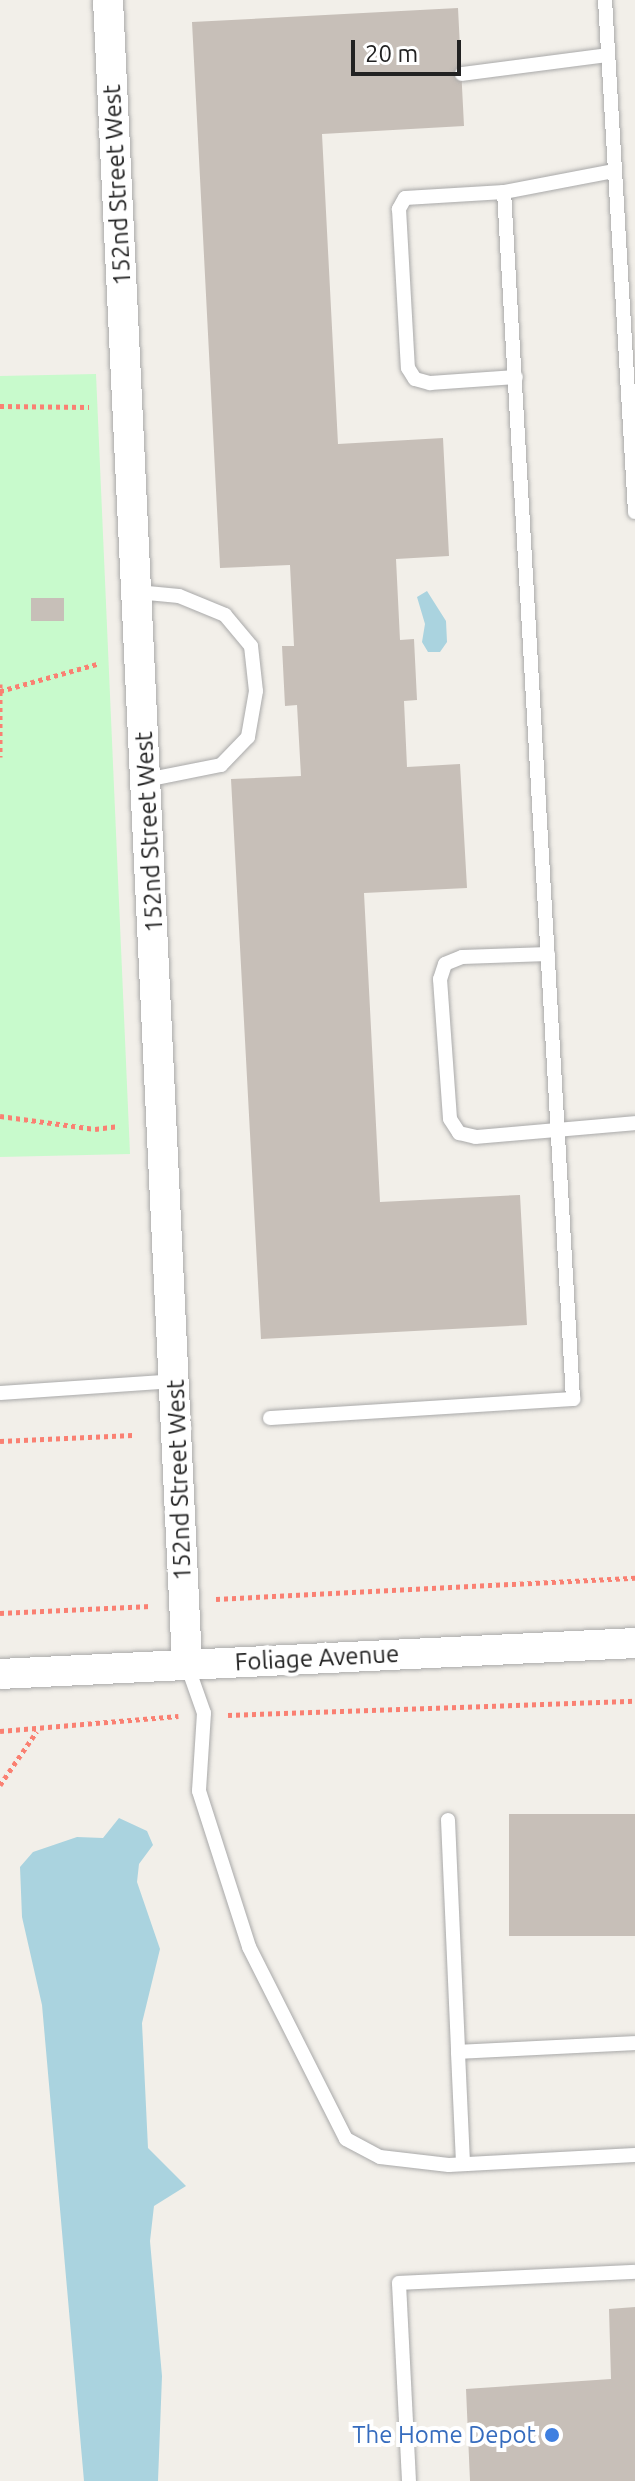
<!DOCTYPE html>
<html>
<head>
<meta charset="utf-8">
<style>
  body { margin:0 }
  #map { position:relative; width:635px; height:2481px; overflow:hidden; background:#f2efe9; font-family:Ubuntu,sans-serif }
  div>[style] { position:absolute }
  [style*='--x'] { left:calc(var(--x)*1px); top:calc(var(--y)*1px); width:calc(var(--w)*1px); rotate:calc(var(--a)*1deg) }
  .park>* { inset:0; background:#c8facc }
  .water>* { inset:0; background:#aad3df }
  .building>* { inset:0; background:#c7bfb8; transform-origin:0 0 }
  .path>* { height:5px; margin-top:-2.5px; transform-origin:0; background:repeating-linear-gradient(90deg,#fa8072 0 4px,transparent 0 8px) }
  .roads { filter:drop-shadow(0 0 2px #a9a9a9) drop-shadow(0 0 2px #a9a9a9) }
  .lane>* { height:14px; margin:-7px; padding:0 7px; transform-origin:7px; border-radius:7px; background:#fff }
  .street>* { height:30px; margin:-15px; padding:0 15px; transform-origin:15px; border-radius:15px; background:#fff }
  .dots>* { width:22px; height:22px; translate:-50% -50%; box-sizing:border-box; border:4px solid #fff; border-radius:50% }
  span { translate:-50% -50%; white-space:nowrap; text-align:center; line-height:1.15; -webkit-text-stroke:8px #fff; paint-order:stroke }
  .street-label { font-size:24px; color:#222 }
  .shop-label { font-size:24px; color:#366cbe }
  .right { translate:-100% -50%; text-align:right }
  .scale { position:absolute; left:351px; top:40px; width:110px; height:36px; box-sizing:border-box; border:4px solid #222; border-top:0; padding-left:10px; font-size:24px; line-height:28px; white-space:nowrap; color:#222; -webkit-text-stroke:6px #fff; paint-order:stroke }
</style>
</head>
<body>
<div id="map">
  <div class="park">
    <i style="clip-path:polygon(96px 374px,130px 1154px,0 1157px,0 376px)"></i>
  </div>
  <div class="water">
    <i style="clip-path:polygon(427px 591px,446px 621px,447px 642px,440px 652px,428px 652px,422px 642px,425px 624px,417px 597px)"></i>
    <i style="clip-path:polygon(119px 1818px,147px 1831px,153px 1845px,139px 1864px,137px 1882px,160px 1949px,142px 2023px,148px 2148px,186px 2186px,154px 2206px,150px 2241px,162px 2376px,158px 2481px,84px 2481px,42px 2005px,22px 1917px,20px 1867px,33px 1852px,77px 1837px,103px 1838px)"></i>
  </div>
  <div class="building">
    <i style="clip-path:polygon(458px 8px,464px 126px,322px 134px,338px 444px,443px 438px,449px 556px,396px 559px,400px 640px,414px 639px,417px 700px,404px 701px,407px 767px,460px 764px,467px 888px,364px 893px,380px 1202px,520px 1195px,527px 1325px,261px 1339px,231px 779px,301px 776px,297px 705px,285px 706px,282px 646px,294px 646px,290px 565px,220px 568px,192px 22px)"></i>
    <i style="left:31px;top:598px;width:33px;height:23px"></i>
    <i style="left:635px;top:1814px;width:122px;height:126px;rotate:90deg"></i>
    <i style="clip-path:polygon(635px 2307px,635px 2481px,470px 2481px,466px 2389px,611px 2379px,609px 2309px)"></i>
  </div>
  <div class="path">
    <i style="--x:0;--y:406;--w:89;--a:0.6"></i>
    <i style="--x:0;--y:684;--w:73;--a:90"></i>
    <i style="--x:0;--y:691;--w:101;--a:-15.6"></i>
    <i style="--x:0;--y:1116;--w:96;--a:7.8"></i>
    <i style="--x:95;--y:1129;--w:24;--a:-7"></i>
    <i style="--x:0;--y:1441;--w:133;--a:-2.6"></i>
    <i style="--x:216;--y:1599;--w:420;--a:-2.9"></i>
    <i style="--x:0;--y:1613;--w:151;--a:-2.7"></i>
    <i style="--x:228;--y:1715;--w:407;--a:-2"></i>
    <i style="--x:0;--y:1731;--w:179;--a:-4.8"></i>
    <i style="--x:0;--y:1785;--w:65;--a:-55.6"></i>
  </div>
  <div class="roads">
    <div class="lane">
      <i style="--x:605;--y:0;--w:513;--a:86.65"></i>
      <i style="--x:462;--y:74;--w:147;--a:-7.4"></i>
      <i style="--x:504;--y:192;--w:99;--a:176.5"></i>
      <i style="--x:405;--y:198;--w:13;--a:119"></i>
      <i style="--x:399;--y:209;--w:159;--a:86.8"></i>
      <i style="--x:408;--y:368;--w:13;--a:58"></i>
      <i style="--x:415;--y:379;--w:16;--a:15"></i>
      <i style="--x:430;--y:383;--w:86;--a:-4"></i>
      <i style="--x:137;--y:592;--w:42;--a:5.4"></i>
      <i style="--x:179;--y:596;--w:50;--a:22.4"></i>
      <i style="--x:225;--y:615;--w:40;--a:50"></i>
      <i style="--x:251;--y:646;--w:45;--a:83.7"></i>
      <i style="--x:256;--y:691;--w:47;--a:99.9"></i>
      <i style="--x:248;--y:737;--w:39;--a:134"></i>
      <i style="--x:221;--y:765;--w:76;--a:168.7"></i>
      <i style="--x:548;--y:954;--w:86;--a:178"></i>
      <i style="--x:462;--y:957;--w:18;--a:158"></i>
      <i style="--x:445;--y:964;--w:16;--a:108"></i>
      <i style="--x:440;--y:979;--w:140;--a:85.9"></i>
      <i style="--x:450;--y:1119;--w:17;--a:57"></i>
      <i style="--x:459;--y:1133;--w:17;--a:13"></i>
      <i style="--x:476;--y:1137;--w:160;--a:-5"></i>
      <i style="--x:0;--y:1393;--w:175;--a:-3.9"></i>
      <i style="--x:270;--y:1418;--w:304;--a:-3.6"></i>
      <i style="--x:573;--y:1399;--w:1209;--a:-93.27"></i>
      <i style="--x:504;--y:192;--w:112;--a:-10.8"></i>
      <i style="--x:187;--y:1665;--w:51;--a:70.5"></i>
      <i style="--x:204;--y:1713;--w:78;--a:93.7"></i>
      <i style="--x:199;--y:1791;--w:164;--a:72.2"></i>
      <i style="--x:249;--y:1947;--w:215;--a:63.2"></i>
      <i style="--x:346;--y:2139;--w:38;--a:28"></i>
      <i style="--x:380;--y:2157;--w:69;--a:6.6"></i>
      <i style="--x:449;--y:2165;--w:186;--a:-3.1"></i>
      <i style="--x:448;--y:1820;--w:232;--a:87.5"></i>
      <i style="--x:463;--y:2163;--w:111;--a:-92.6"></i>
      <i style="--x:458;--y:2052;--w:177;--a:-2.9"></i>
      <i style="--x:409;--y:2481;--w:198;--a:-92.9"></i>
      <i style="--x:399;--y:2283;--w:236;--a:-2.7"></i>
    </div>
    <div class="street">
      <i style="--x:108;--y:0;--w:1667;--a:87.28"></i>
      <i style="--x:0;--y:1674;--w:636;--a:-2.79"></i>
    </div>
  </div>
  <div class="dots">
    <i style="left:552px;top:2435px;background:#3f7fe0"></i>
  </div>
  <div class="street-label">
    <span style="left:117px;top:185px;rotate:-93deg">152nd Street West</span>
    <span style="left:149px;top:832px;rotate:-93deg">152nd Street West</span>
    <span style="left:179px;top:1480px;rotate:-92deg">152nd Street West</span>
    <span style="left:317px;top:1658px;rotate:-3deg">Foliage Avenue</span>
  </div>
  <div class="shop-label">
    <span class="right" style="left:536px;top:2435px">The Home Depot</span>
  </div>
  <div class="scale">20 m</div>
</div>
</body>
</html>
